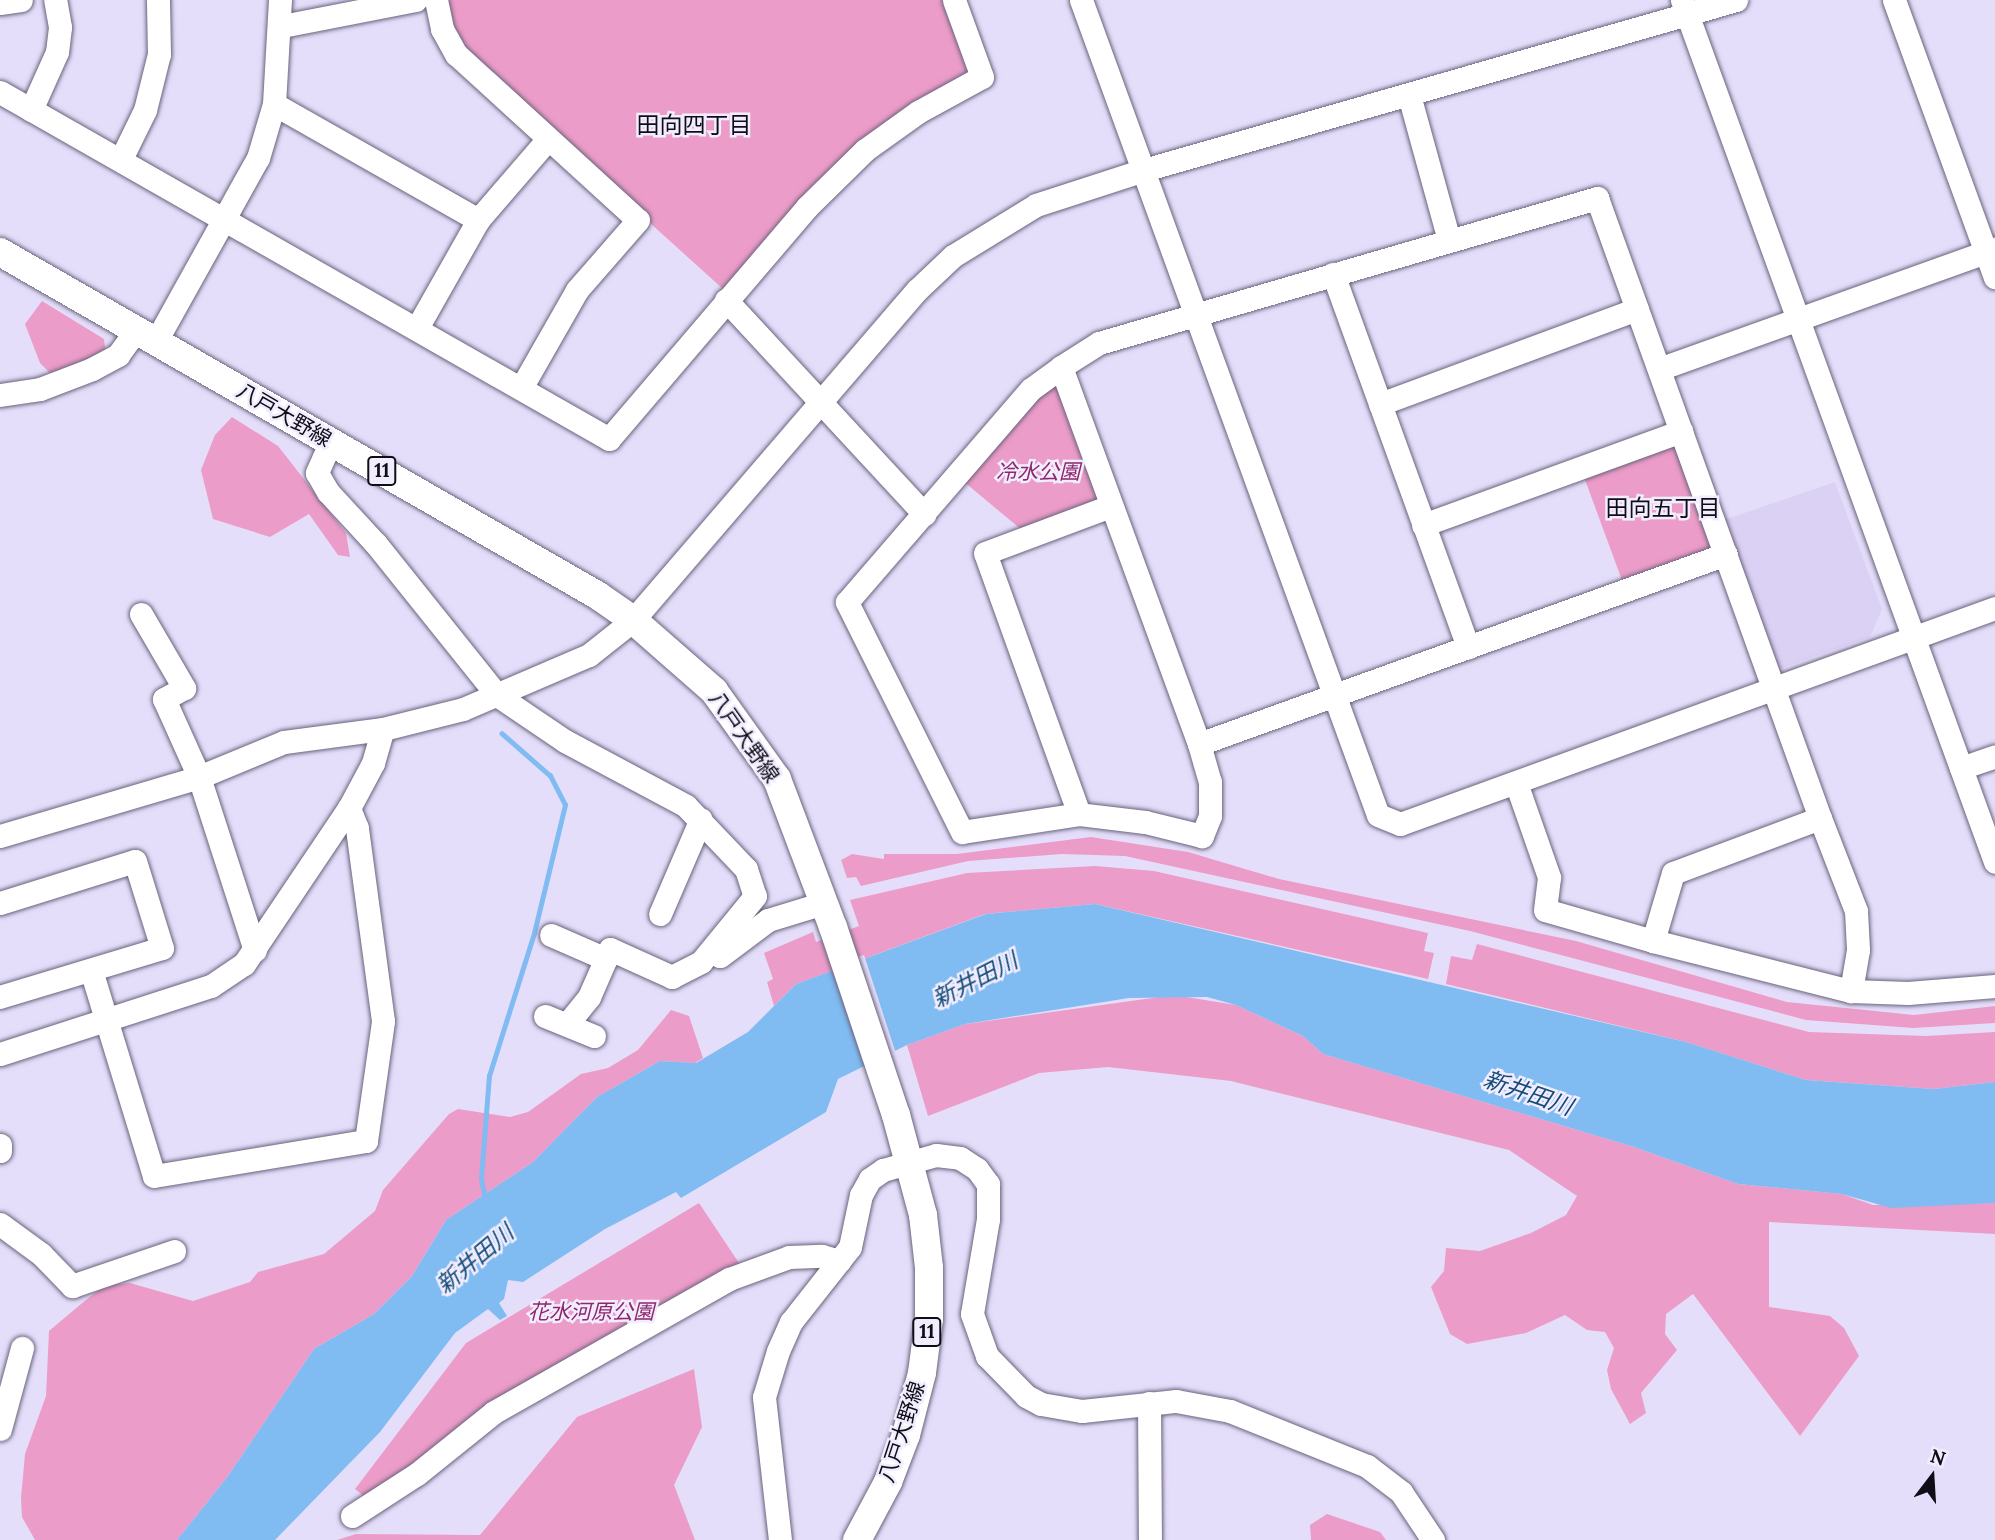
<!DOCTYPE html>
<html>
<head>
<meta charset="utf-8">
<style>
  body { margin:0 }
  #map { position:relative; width:1995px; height:1540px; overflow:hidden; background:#e5defb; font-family:Lora,"Noto Sans JP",serif }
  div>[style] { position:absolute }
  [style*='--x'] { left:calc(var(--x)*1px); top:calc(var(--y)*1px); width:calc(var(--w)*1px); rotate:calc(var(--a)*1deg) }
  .built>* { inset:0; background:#dad1f5 }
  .green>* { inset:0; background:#ec9cc8 }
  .water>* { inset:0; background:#80bbf2 }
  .pier>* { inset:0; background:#e5defb; transform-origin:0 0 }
  .stream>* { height:4.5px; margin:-2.25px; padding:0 2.25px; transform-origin:2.25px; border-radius:2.25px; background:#80bbf2 }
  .roads { filter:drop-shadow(0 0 2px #6a637c) drop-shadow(0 0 2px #6a637c) }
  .minor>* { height:23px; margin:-11.5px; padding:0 11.5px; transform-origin:11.5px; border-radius:11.5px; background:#fff }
  .major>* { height:28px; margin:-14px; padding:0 14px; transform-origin:14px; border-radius:14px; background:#fff }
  span { translate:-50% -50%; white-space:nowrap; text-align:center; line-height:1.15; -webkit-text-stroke:5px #f1edff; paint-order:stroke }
  .shield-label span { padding:2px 5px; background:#f1edff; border:2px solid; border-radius:5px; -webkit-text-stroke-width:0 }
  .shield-label { font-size:19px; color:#0f0d16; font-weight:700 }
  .street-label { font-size:21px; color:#0f0d16 }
  .park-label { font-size:21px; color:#90276a; font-style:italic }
  .neighbourhood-label { font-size:23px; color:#0f0d16 }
  .water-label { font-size:23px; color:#134b77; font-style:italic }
  .north { position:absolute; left:1897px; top:1442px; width:70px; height:70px; -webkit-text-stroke:5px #f1edff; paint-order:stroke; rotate:17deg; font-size:19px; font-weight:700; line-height:28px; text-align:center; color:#0f0d16 }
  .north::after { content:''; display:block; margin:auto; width:24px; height:32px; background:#0f0d16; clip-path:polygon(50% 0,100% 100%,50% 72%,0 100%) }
</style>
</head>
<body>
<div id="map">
  <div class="built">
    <i style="clip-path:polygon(1835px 482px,1882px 609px,1870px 637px,1776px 670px,1721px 521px)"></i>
  </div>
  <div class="green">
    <i style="clip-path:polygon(450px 0,945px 0,969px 68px,967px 77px,926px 97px,723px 289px,472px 62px,460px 49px,445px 9px)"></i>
    <i style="clip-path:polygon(42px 301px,104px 339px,106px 355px,54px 377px,40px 363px,25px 324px)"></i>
    <i style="clip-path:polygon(1051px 383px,1061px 385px,1101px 494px,1097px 503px,1023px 531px,963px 481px)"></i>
    <i style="clip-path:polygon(232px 417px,278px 446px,346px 533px,350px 557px,338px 555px,309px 514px,270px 537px,213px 519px,201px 470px,215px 435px)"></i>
    <i style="clip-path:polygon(1673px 444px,1679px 447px,1715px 545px,1711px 551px,1623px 583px,1584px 477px)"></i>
    <i style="clip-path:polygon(1091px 837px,1188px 852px,1279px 879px,1576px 941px,1787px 1002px,1914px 1015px,1995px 1006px,1995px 1023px,1913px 1028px,1806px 1020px,1470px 931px,1125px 856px,1062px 854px,968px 861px,861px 886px,856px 877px,847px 878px,841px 860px,852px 854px,884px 859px,884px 854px,957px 854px)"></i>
    <i style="clip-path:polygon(1095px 866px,1154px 871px,1428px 933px,1424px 951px,1434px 953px,1428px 979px,1095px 904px,985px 914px,796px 984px,774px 1006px,767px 982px,773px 979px,764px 953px,813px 932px,816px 942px,859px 926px,850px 900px,967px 873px)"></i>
    <i style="clip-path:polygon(1477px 944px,1809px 1032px,1926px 1036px,1995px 1032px,1995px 1082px,1934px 1089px,1806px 1080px,1686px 1042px,1446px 984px,1451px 956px,1472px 960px)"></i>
    <i style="clip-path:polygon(1174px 995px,1236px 1005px,1303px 1036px,1323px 1054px,1634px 1147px,1738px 1184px,1842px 1194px,1873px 1205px,1995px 1203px,1995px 1234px,1769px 1222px,1769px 1307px,1830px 1316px,1844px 1328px,1859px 1356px,1800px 1436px,1693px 1294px,1666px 1314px,1665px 1334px,1677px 1350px,1641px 1393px,1646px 1413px,1630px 1424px,1611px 1389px,1607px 1370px,1614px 1348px,1605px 1332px,1587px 1330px,1565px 1315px,1526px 1333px,1467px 1344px,1450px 1334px,1431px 1287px,1444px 1271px,1446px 1248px,1480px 1251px,1531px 1233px,1566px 1215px,1577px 1196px,1509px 1150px,1231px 1081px,1108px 1067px,1039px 1073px,928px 1116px,907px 1045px,965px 1024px)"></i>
    <i style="clip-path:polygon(671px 1010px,689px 1016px,703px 1058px,695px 1063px,660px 1061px,597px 1097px,533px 1162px,446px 1220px,412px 1276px,374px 1314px,314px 1349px,228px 1476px,177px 1540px,35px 1540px,22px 1517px,21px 1498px,25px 1454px,46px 1396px,49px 1331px,87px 1299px,106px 1285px,130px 1283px,193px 1301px,250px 1282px,258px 1272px,324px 1254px,375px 1211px,383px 1190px,449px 1114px,458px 1109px,510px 1117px,528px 1112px,581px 1074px,608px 1068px,638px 1050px)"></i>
    <i style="clip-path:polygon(699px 1203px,741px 1266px,370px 1501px,355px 1489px,466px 1343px)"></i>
    <i style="clip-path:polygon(694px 1369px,702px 1427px,674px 1485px,695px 1540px,337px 1540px,356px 1534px,480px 1535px,577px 1417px)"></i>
    <i style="clip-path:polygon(1327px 1514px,1380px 1532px,1386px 1540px,1311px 1540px,1310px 1525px)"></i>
  </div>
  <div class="water">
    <i style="clip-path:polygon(1095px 904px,1686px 1042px,1806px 1080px,1934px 1089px,1995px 1082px,1995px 1203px,1891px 1208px,1842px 1194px,1738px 1184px,1634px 1147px,1323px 1054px,1303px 1036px,1236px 1005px,1207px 997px,1129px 998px,965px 1024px,907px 1045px,838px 1079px,826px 1112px,681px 1198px,676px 1192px,605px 1229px,523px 1282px,508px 1280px,504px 1299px,499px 1303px,507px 1316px,500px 1320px,488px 1309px,455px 1333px,380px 1432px,275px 1540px,177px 1540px,228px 1476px,314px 1349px,374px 1314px,412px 1276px,446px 1220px,533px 1162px,597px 1097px,660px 1061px,696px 1063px,748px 1032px,796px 984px,986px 914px)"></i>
  </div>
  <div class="pier">
    <i style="left:864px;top:955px;width:104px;height:34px;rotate:72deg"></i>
  </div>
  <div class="stream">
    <i style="--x:485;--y:1199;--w:20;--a:-101"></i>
    <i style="--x:481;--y:1179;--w:103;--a:-85.6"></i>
    <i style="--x:489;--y:1076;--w:150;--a:-72.5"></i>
    <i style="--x:534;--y:933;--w:132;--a:-76.4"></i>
    <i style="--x:565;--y:805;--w:33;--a:-117"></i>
    <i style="--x:550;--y:776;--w:64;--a:-138.8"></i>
  </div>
  <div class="roads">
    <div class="minor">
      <i style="--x:436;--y:0;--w:30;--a:78"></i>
      <i style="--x:442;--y:29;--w:29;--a:61"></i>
      <i style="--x:456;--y:54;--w:246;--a:42.4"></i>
      <i style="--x:638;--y:220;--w:93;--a:131.1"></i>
      <i style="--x:577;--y:290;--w:113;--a:119.7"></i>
      <i style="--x:1081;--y:0;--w:867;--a:69.98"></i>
      <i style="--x:1378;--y:815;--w:24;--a:22"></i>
      <i style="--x:1400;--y:824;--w:633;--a:-19.95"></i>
      <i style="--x:1682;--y:0;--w:917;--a:70.04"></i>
      <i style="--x:1894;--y:0;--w:295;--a:70"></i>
      <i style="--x:0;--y:3;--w:21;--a:-8"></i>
      <i style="--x:282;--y:26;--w:136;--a:-11"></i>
      <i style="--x:0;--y:92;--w:701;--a:29.67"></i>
      <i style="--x:609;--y:439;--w:305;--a:-49.5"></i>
      <i style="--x:807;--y:207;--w:81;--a:-44.5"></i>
      <i style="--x:865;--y:150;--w:65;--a:-35.6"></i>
      <i style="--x:918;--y:112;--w:73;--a:-28.7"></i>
      <i style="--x:982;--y:77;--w:82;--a:-110"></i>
      <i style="--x:1409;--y:95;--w:150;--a:74.6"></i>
      <i style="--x:274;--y:104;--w:235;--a:29.6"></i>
      <i style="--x:31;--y:110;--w:64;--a:-65.9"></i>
      <i style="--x:57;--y:52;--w:25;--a:-83"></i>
      <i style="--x:60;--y:27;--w:27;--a:-100"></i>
      <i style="--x:121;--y:159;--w:55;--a:-63.9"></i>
      <i style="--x:145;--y:110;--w:58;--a:-76"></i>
      <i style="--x:159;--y:54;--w:54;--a:-91.1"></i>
      <i style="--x:1333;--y:274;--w:397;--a:70.1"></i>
      <i style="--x:726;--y:300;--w:292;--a:47.2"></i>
      <i style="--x:417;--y:328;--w:124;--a:-60.5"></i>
      <i style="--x:478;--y:220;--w:107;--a:-49.2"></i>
      <i style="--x:156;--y:341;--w:210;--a:-60.9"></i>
      <i style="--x:258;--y:158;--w:56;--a:-73.5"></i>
      <i style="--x:274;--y:104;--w:104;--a:-86.7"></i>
      <i style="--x:1061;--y:367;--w:401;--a:69.9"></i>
      <i style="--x:1199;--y:744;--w:40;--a:74"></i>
      <i style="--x:1210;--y:782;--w:34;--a:90"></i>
      <i style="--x:1210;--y:816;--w:22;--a:112"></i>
      <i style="--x:1202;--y:836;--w:59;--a:-166.2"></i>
      <i style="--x:1145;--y:822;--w:66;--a:-173.1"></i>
      <i style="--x:1079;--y:814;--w:118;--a:171.3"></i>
      <i style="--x:962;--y:832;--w:257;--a:-116.6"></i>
      <i style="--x:847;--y:602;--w:281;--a:-49.2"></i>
      <i style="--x:1031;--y:389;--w:37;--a:-36"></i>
      <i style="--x:1061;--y:367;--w:45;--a:-32.3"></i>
      <i style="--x:1099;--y:343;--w:519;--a:-16.23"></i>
      <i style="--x:1597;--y:198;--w:659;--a:70.22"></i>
      <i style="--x:1820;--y:818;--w:157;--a:159.5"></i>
      <i style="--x:1673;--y:873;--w:71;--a:106.4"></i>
      <i style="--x:1653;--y:941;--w:112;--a:-164"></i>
      <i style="--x:1545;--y:910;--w:33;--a:-83"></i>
      <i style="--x:1549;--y:877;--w:100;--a:-109.3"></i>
      <i style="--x:1659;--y:369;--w:357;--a:-19.7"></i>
      <i style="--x:0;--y:395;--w:40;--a:-8.5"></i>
      <i style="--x:40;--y:389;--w:56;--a:-21"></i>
      <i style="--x:92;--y:369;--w:30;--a:-28"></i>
      <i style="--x:118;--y:355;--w:31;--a:-54"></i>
      <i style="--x:1380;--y:404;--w:274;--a:-20.3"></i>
      <i style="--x:331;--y:441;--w:35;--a:114"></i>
      <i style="--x:317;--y:473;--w:22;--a:60"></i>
      <i style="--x:328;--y:492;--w:71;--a:47.3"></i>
      <i style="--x:376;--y:544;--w:193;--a:51.3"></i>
      <i style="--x:497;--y:695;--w:82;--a:34.1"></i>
      <i style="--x:565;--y:741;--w:137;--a:28.2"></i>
      <i style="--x:686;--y:806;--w:87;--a:46.4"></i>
      <i style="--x:746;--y:869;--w:28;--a:72"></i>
      <i style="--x:755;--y:896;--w:85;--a:129.3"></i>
      <i style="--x:701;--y:962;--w:33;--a:153"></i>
      <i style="--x:672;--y:977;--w:68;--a:-155.7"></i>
      <i style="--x:610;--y:949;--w:52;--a:113.6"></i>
      <i style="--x:589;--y:997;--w:35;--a:129"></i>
      <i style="--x:1423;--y:525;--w:275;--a:-20"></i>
      <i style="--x:141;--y:614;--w:86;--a:59.8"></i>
      <i style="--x:184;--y:688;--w:23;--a:151"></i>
      <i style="--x:164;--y:699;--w:85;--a:65.8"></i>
      <i style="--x:199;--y:777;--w:182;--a:72.1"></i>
      <i style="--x:1199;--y:744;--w:560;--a:-19.83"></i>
      <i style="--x:1961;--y:768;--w:36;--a:-19"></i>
      <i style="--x:1079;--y:814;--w:277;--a:-109.8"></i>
      <i style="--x:985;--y:553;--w:134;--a:-20.5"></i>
      <i style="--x:1820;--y:818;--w:100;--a:68.8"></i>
      <i style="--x:1856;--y:911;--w:39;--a:87"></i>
      <i style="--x:1858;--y:950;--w:42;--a:99.7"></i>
      <i style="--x:0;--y:836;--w:208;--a:-16.5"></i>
      <i style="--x:199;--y:777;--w:92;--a:-22.4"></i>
      <i style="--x:284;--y:742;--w:100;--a:-7.5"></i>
      <i style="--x:383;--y:729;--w:82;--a:-14"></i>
      <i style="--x:463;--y:709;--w:137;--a:-23.2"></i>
      <i style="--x:589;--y:655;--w:56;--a:-38.5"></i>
      <i style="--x:633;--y:620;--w:435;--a:-49.3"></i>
      <i style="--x:917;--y:290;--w:50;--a:-43.4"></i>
      <i style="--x:953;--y:256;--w:97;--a:-31.6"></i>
      <i style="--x:1036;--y:205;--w:114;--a:-18"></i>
      <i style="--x:1144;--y:170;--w:616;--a:-16.02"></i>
      <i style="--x:0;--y:903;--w:141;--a:-17.3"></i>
      <i style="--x:135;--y:861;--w:91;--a:72.8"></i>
      <i style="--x:162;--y:948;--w:169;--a:163.2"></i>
      <i style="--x:660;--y:914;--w:103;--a:-66.7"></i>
      <i style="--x:551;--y:935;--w:60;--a:23.6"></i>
      <i style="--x:1653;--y:941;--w:204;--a:14.2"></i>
      <i style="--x:1851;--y:991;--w:57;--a:2"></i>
      <i style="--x:1908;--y:993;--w:87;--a:-4.6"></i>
      <i style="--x:714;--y:952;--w:7;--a:34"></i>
      <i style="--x:720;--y:956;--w:60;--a:-36.9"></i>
      <i style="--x:768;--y:920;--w:59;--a:-16.9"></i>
      <i style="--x:91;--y:970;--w:215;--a:73"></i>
      <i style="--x:154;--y:1176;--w:215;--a:-9.4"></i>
      <i style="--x:366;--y:1141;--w:121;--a:-81.9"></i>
      <i style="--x:383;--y:1021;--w:195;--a:-97.7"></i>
      <i style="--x:357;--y:828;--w:22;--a:-112"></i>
      <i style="--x:545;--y:1016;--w:53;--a:22.2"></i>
      <i style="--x:0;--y:1054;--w:222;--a:-17.9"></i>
      <i style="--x:211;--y:986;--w:40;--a:-34"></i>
      <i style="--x:244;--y:964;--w:188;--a:-56.1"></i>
      <i style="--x:349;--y:808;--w:51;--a:-61.9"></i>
      <i style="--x:373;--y:763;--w:35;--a:-74"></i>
      <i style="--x:0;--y:1145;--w:6;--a:90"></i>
      <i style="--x:0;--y:1224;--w:51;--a:36.2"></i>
      <i style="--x:41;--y:1254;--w:45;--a:45.9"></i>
      <i style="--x:72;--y:1286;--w:108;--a:-18.9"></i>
      <i style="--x:1149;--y:1403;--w:137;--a:89.6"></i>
      <i style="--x:0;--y:1429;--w:84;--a:-74.8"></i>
      <i style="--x:352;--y:1516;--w:77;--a:-32.9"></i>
      <i style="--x:417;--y:1474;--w:99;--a:-38.8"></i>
      <i style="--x:494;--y:1412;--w:270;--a:-29.5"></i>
      <i style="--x:729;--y:1279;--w:64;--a:-20.1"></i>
      <i style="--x:789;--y:1257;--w:33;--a:-2"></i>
      <i style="--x:822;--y:1256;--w:18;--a:16"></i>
      <i style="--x:780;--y:1540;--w:144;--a:-96.4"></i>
      <i style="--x:764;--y:1397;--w:48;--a:-73.1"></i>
      <i style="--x:778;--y:1351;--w:32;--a:-66"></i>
      <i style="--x:791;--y:1322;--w:95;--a:-51.8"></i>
      <i style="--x:850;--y:1247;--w:53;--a:-78.1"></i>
      <i style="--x:861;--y:1195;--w:18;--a:-61"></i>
      <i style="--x:870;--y:1179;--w:16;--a:-35"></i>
      <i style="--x:883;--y:1170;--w:55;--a:-15.8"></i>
      <i style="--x:936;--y:1155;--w:24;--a:7"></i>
      <i style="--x:960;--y:1158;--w:20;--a:33"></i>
      <i style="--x:977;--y:1169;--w:19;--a:54"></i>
      <i style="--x:988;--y:1184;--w:35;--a:90"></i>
      <i style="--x:988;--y:1219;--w:96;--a:99.6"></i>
      <i style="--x:972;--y:1314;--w:45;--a:70.3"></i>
      <i style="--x:987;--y:1356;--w:56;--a:45.7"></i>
      <i style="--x:1026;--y:1396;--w:17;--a:28"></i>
      <i style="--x:1041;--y:1404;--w:42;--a:9.7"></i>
      <i style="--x:1082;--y:1411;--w:95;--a:-6.1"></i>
      <i style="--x:1176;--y:1401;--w:55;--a:10.5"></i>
      <i style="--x:1230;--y:1411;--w:148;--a:21.9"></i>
      <i style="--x:1367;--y:1466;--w:43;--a:37.4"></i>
      <i style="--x:1401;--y:1492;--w:58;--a:56.3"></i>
    </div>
    <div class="major">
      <i style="--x:0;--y:252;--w:689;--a:29.88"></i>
      <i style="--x:597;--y:595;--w:44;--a:34.8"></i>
      <i style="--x:633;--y:620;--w:108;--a:41.2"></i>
      <i style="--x:714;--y:691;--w:108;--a:54.4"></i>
      <i style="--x:777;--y:779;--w:158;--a:69.3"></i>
      <i style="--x:833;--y:927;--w:198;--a:71.5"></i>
      <i style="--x:896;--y:1115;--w:104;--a:74.9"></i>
      <i style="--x:923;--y:1215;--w:53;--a:83.5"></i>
      <i style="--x:929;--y:1268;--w:51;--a:90"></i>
      <i style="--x:929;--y:1319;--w:54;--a:97.4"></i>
      <i style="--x:922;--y:1373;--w:64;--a:104.5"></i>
      <i style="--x:906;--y:1435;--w:50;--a:111"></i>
      <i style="--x:888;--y:1482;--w:66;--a:118.1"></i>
    </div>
  </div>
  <div class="shield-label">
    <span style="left:382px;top:471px">11</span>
    <span style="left:927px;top:1332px">11</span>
  </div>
  <div class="street-label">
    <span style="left:284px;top:415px;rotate:30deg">八戸大野線</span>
    <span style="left:744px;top:737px;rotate:55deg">八戸大野線</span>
    <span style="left:902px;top:1432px;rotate:-72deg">八戸大野線</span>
  </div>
  <div class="park-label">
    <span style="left:1038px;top:472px">冷水公園</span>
    <span style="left:591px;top:1312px">花水河原公園</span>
  </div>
  <div class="neighbourhood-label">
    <span style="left:694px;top:125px">田向四丁目</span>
    <span style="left:1663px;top:508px">田向五丁目</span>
  </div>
  <div class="water-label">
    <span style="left:975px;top:980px;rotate:-27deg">新井田川</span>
    <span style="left:1528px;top:1093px;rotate:19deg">新井田川</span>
    <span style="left:475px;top:1259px;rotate:-40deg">新井田川</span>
  </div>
  <div class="north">N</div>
</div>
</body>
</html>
